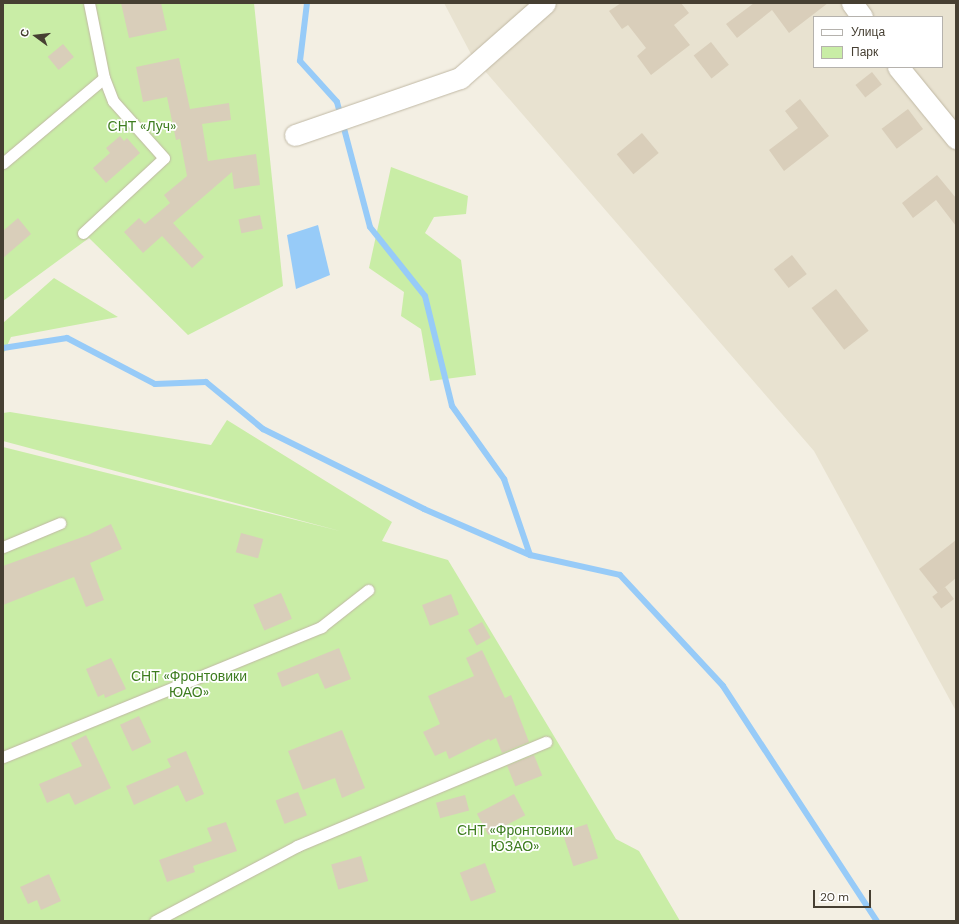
<!DOCTYPE html>
<html>
<head>
<meta charset="utf-8">
<style>
  body { margin:0 }
  #map { position:relative; width:959px; height:924px; overflow:hidden; background:#f3efe3; font-family:"DM Sans",sans-serif }
  div>[style] { position:absolute }
  [style*='--x'] { left:calc(var(--x)*1px); top:calc(var(--y)*1px); width:calc(var(--w)*1px); rotate:calc(var(--a)*1deg) }
  .residential>* { inset:0; background:#e8e2d0 }
  .green>* { inset:0; background:#c9eda6 }
  .water>* { inset:0; background:#97cbf8 }
  .stream>* { height:6px; margin:-3px; padding:0 3px; transform-origin:3px; border-radius:3px; background:#97cbf8 }
  .building>* { inset:0; background:#d9ceba; transform-origin:0 0 }
  .roads { filter:drop-shadow(0 0 1px #c0b8a4) drop-shadow(0 0 1px #c0b8a4) }
  .lane>* { height:11px; margin:-5.5px; padding:0 5.5px; transform-origin:5.5px; border-radius:5.5px; background:#fff }
  .street>* { height:21px; margin:-10.5px; padding:0 10.5px; transform-origin:10.5px; border-radius:10.5px; background:#fff }
  span { translate:-50% -50%; white-space:nowrap; text-align:center; line-height:1.15; -webkit-text-stroke:3.5px #fff; paint-order:stroke }
  .park-label { font-size:14px; color:#3e7d20 }
  .frame { position:absolute; inset:0; border:4px solid #463f32; pointer-events:none }
  .legend { position:absolute; left:813px; top:16px; width:130px; height:52px; box-sizing:border-box; background:#fff; border:1px solid #b5b2ad; margin:0; padding:5px 7px; list-style:none; font-size:12px; color:#463f32 }
  .legend li { display:flex; align-items:center; gap:8px; height:20px }
  .legend b { width:20px; border:1px solid #b5b2ad }
  .north { position:absolute; left:16px; top:16px; width:40px; height:40px; -webkit-text-stroke:3px #fff; paint-order:stroke; rotate:285deg; font-size:11px; font-weight:700; line-height:16px; text-align:center; color:#463f32 }
  .north::after { content:''; display:block; margin:auto; width:14px; height:18px; background:#463f32; clip-path:polygon(50% 0,100% 100%,50% 72%,0 100%) }
  .scale { position:absolute; left:813px; top:890px; width:58px; height:18px; box-sizing:border-box; border:2px solid #463f32; border-top:0; padding-left:5px; font-size:12px; line-height:14px; white-space:nowrap; color:#463f32; -webkit-text-stroke:3px #fff; paint-order:stroke }
</style>
</head>
<body>
<div id="map">
  <div class="residential">
    <i style="clip-path:polygon(evenodd,444px 3px,956px 3px,956px 711px,814px 451px,472px 56px,444px 3px,814px 17px,942px 17px,942px 67px,814px 67px,814px 17px)"></i>
  </div>
  <div class="green">
    <i style="clip-path:polygon(3px 3px,254px 3px,283px 286px,188px 335px,89px 238px,3px 301px)"></i>
    <i style="clip-path:polygon(391px 167px,468px 196px,466px 214px,434px 217px,425px 233px,461px 260px,476px 375px,430px 381px,421px 329px,401px 316px,404px 292px,369px 268px)"></i>
    <i style="clip-path:polygon(54px 278px,118px 317px,11px 337px,3px 355px,3px 323px)"></i>
    <i style="clip-path:polygon(10px 412px,211px 445px,227px 420px,392px 522px,382px 541px,448px 560px,616px 839px,639px 851px,680px 921px,3px 921px,3px 447px,340px 531px,3px 441px,3px 413px)"></i>
  </div>
  <div class="water">
    <i style="clip-path:polygon(318px 225px,330px 275px,296px 289px,287px 235px)"></i>
  </div>
  <div class="stream">
    <i style="--x:307;--y:3;--w:58;--a:96.9"></i>
    <i style="--x:300;--y:61;--w:55;--a:47.9"></i>
    <i style="--x:337;--y:102;--w:129;--a:75.2"></i>
    <i style="--x:370;--y:227;--w:88;--a:51.4"></i>
    <i style="--x:425;--y:296;--w:113;--a:76.2"></i>
    <i style="--x:452;--y:406;--w:90;--a:54.5"></i>
    <i style="--x:504;--y:479;--w:80;--a:71.1"></i>
    <i style="--x:3;--y:348;--w:65;--a:-8.9"></i>
    <i style="--x:67;--y:338;--w:99;--a:27.6"></i>
    <i style="--x:155;--y:384;--w:51;--a:-2.2"></i>
    <i style="--x:206;--y:382;--w:74;--a:39.5"></i>
    <i style="--x:263;--y:429;--w:180;--a:26.4"></i>
    <i style="--x:424;--y:509;--w:116;--a:23.5"></i>
    <i style="--x:530;--y:555;--w:92;--a:12.5"></i>
    <i style="--x:620;--y:575;--w:151;--a:47.1"></i>
    <i style="--x:723;--y:686;--w:281;--a:56.8"></i>
  </div>
  <div class="building">
    <i style="clip-path:polygon(121px 3px,161px 3px,167px 30px,129px 38px)"></i>
    <i style="clip-path:polygon(621px 3px,681px 3px,689px 13px,674px 25px,690px 45px,651px 75px,637px 56px,646px 48px,628px 25px,622px 29px,609px 11px)"></i>
    <i style="clip-path:polygon(754px 3px,828px 3px,789px 33px,772px 10px,737px 38px,726px 24px)"></i>
    <i style="left:711px;top:42px;width:29px;height:22px;rotate:52deg"></i>
    <i style="left:63px;top:44px;width:17px;height:20px;rotate:50deg"></i>
    <i style="clip-path:polygon(179px 58px,190px 109px,229px 103px,231px 120px,202px 124px,208px 161px,256px 154px,260px 185px,234px 189px,232px 172px,173px 223px,204px 257px,192px 268px,162px 236px,143px 253px,124px 232px,139px 218px,145px 224px,170px 203px,164px 195px,187px 176px,180px 139px,176px 140px,167px 97px,143px 102px,136px 67px)"></i>
    <i style="left:872px;top:72px;width:16px;height:21px;rotate:52deg"></i>
    <i style="clip-path:polygon(800px 99px,829px 136px,784px 171px,769px 150px,798px 128px,785px 111px)"></i>
    <i style="left:908px;top:109px;width:25px;height:33px;rotate:53deg"></i>
    <i style="left:642px;top:133px;width:26px;height:33px;rotate:50deg"></i>
    <i style="clip-path:polygon(120px 136px,124px 141px,127px 138px,140px 153px,106px 183px,93px 168px,110px 153px,106px 148px)"></i>
    <i style="clip-path:polygon(937px 175px,956px 198px,956px 226px,936px 200px,913px 218px,902px 203px)"></i>
    <i style="left:260px;top:215px;width:14px;height:22px;rotate:78deg"></i>
    <i style="clip-path:polygon(18px 218px,31px 234px,3px 258px,3px 231px)"></i>
    <i style="left:792px;top:255px;width:24px;height:23px;rotate:52deg"></i>
    <i style="left:836px;top:289px;width:53px;height:31px;rotate:52deg"></i>
    <i style="clip-path:polygon(111px 524px,122px 549px,90px 563px,104px 600px,86px 607px,74px 577px,3px 605px,3px 566px,88px 535px)"></i>
    <i style="left:241px;top:533px;width:23px;height:20px;rotate:15deg"></i>
    <i style="clip-path:polygon(956px 540px,956px 578px,938px 593px,919px 569px)"></i>
    <i style="left:945px;top:587px;width:15px;height:16px;rotate:53deg"></i>
    <i style="left:281px;top:593px;width:28px;height:30px;rotate:67deg"></i>
    <i style="left:451px;top:594px;width:22px;height:31px;rotate:69deg"></i>
    <i style="left:482px;top:622px;width:18px;height:16px;rotate:61deg"></i>
    <i style="clip-path:polygon(339px 648px,351px 679px,325px 689px,318px 673px,282px 687px,277px 673px)"></i>
    <i style="clip-path:polygon(482px 650px,505px 698px,511px 695px,529px 742px,502px 753px,496px 738px,490px 741px,489px 739px,449px 759px,446px 751px,435px 756px,423px 732px,440px 724px,428px 696px,474px 676px,466px 658px)"></i>
    <i style="clip-path:polygon(111px 658px,126px 689px,105px 698px,104px 694px,98px 697px,86px 669px)"></i>
    <i style="left:139px;top:716px;width:29px;height:21px;rotate:65deg"></i>
    <i style="clip-path:polygon(342px 730px,365px 788px,342px 798px,335px 778px,303px 790px,288px 751px)"></i>
    <i style="clip-path:polygon(86px 735px,111px 788px,75px 805px,69px 793px,47px 803px,39px 784px,82px 766px,71px 743px)"></i>
    <i style="clip-path:polygon(186px 751px,204px 794px,186px 802px,178px 785px,134px 805px,126px 786px,171px 767px,167px 759px)"></i>
    <i style="left:534px;top:755px;width:22px;height:29px;rotate:68deg"></i>
    <i style="left:298px;top:792px;width:25px;height:24px;rotate:69deg"></i>
    <i style="left:514px;top:794px;width:24px;height:42px;rotate:62deg"></i>
    <i style="left:465px;top:795px;width:16px;height:30px;rotate:75deg"></i>
    <i style="clip-path:polygon(226px 822px,237px 851px,193px 866px,195px 872px,167px 882px,159px 860px,212px 841px,207px 828px)"></i>
    <i style="left:587px;top:824px;width:36px;height:26px;rotate:72deg"></i>
    <i style="left:361px;top:856px;width:26px;height:31px;rotate:74deg"></i>
    <i style="left:485px;top:863px;width:31px;height:27px;rotate:69deg"></i>
    <i style="clip-path:polygon(49px 874px,61px 901px,41px 910px,37px 900px,28px 904px,20px 887px)"></i>
  </div>
  <div class="roads">
    <div class="lane">
      <i style="--x:3;--y:163;--w:132;--a:-40.1"></i>
      <i style="--x:104;--y:78;--w:76;--a:-101.3"></i>
      <i style="--x:83;--y:233;--w:110;--a:-42.8"></i>
      <i style="--x:164;--y:158;--w:76;--a:-131.8"></i>
      <i style="--x:113;--y:101;--w:25;--a:-111"></i>
      <i style="--x:3;--y:547;--w:62;--a:-22.8"></i>
      <i style="--x:3;--y:757;--w:344;--a:-22.2"></i>
      <i style="--x:321;--y:627;--w:60;--a:-38.2"></i>
      <i style="--x:155;--y:921;--w:161;--a:-27.8"></i>
      <i style="--x:297;--y:846;--w:270;--a:-22.7"></i>
    </div>
    <div class="street">
      <i style="--x:852;--y:3;--w:17;--a:54"></i>
      <i style="--x:898;--y:67;--w:92;--a:50.8"></i>
      <i style="--x:295;--y:135;--w:175;--a:-19.1"></i>
      <i style="--x:460;--y:78;--w:113;--a:-41.4"></i>
    </div>
  </div>
  <div class="park-label">
    <span style="left:142px;top:126px">СНТ «Луч»</span>
    <span style="left:189px;top:684px">СНТ «Фронтовики<br>ЮАО»</span>
    <span style="left:515px;top:838px">СНТ «Фронтовики<br>ЮЗАО»</span>
  </div>
  <div class="frame"></div>
  <ul class="legend">
  <li><b style="height:5px;background:#fff"></b>Улица</li>
  <li><b style="height:11px;background:#c9eda6"></b>Парк</li>
  </ul>
  <div class="north">С</div>
  <div class="scale">20 m</div>
</div>
</body>
</html>
